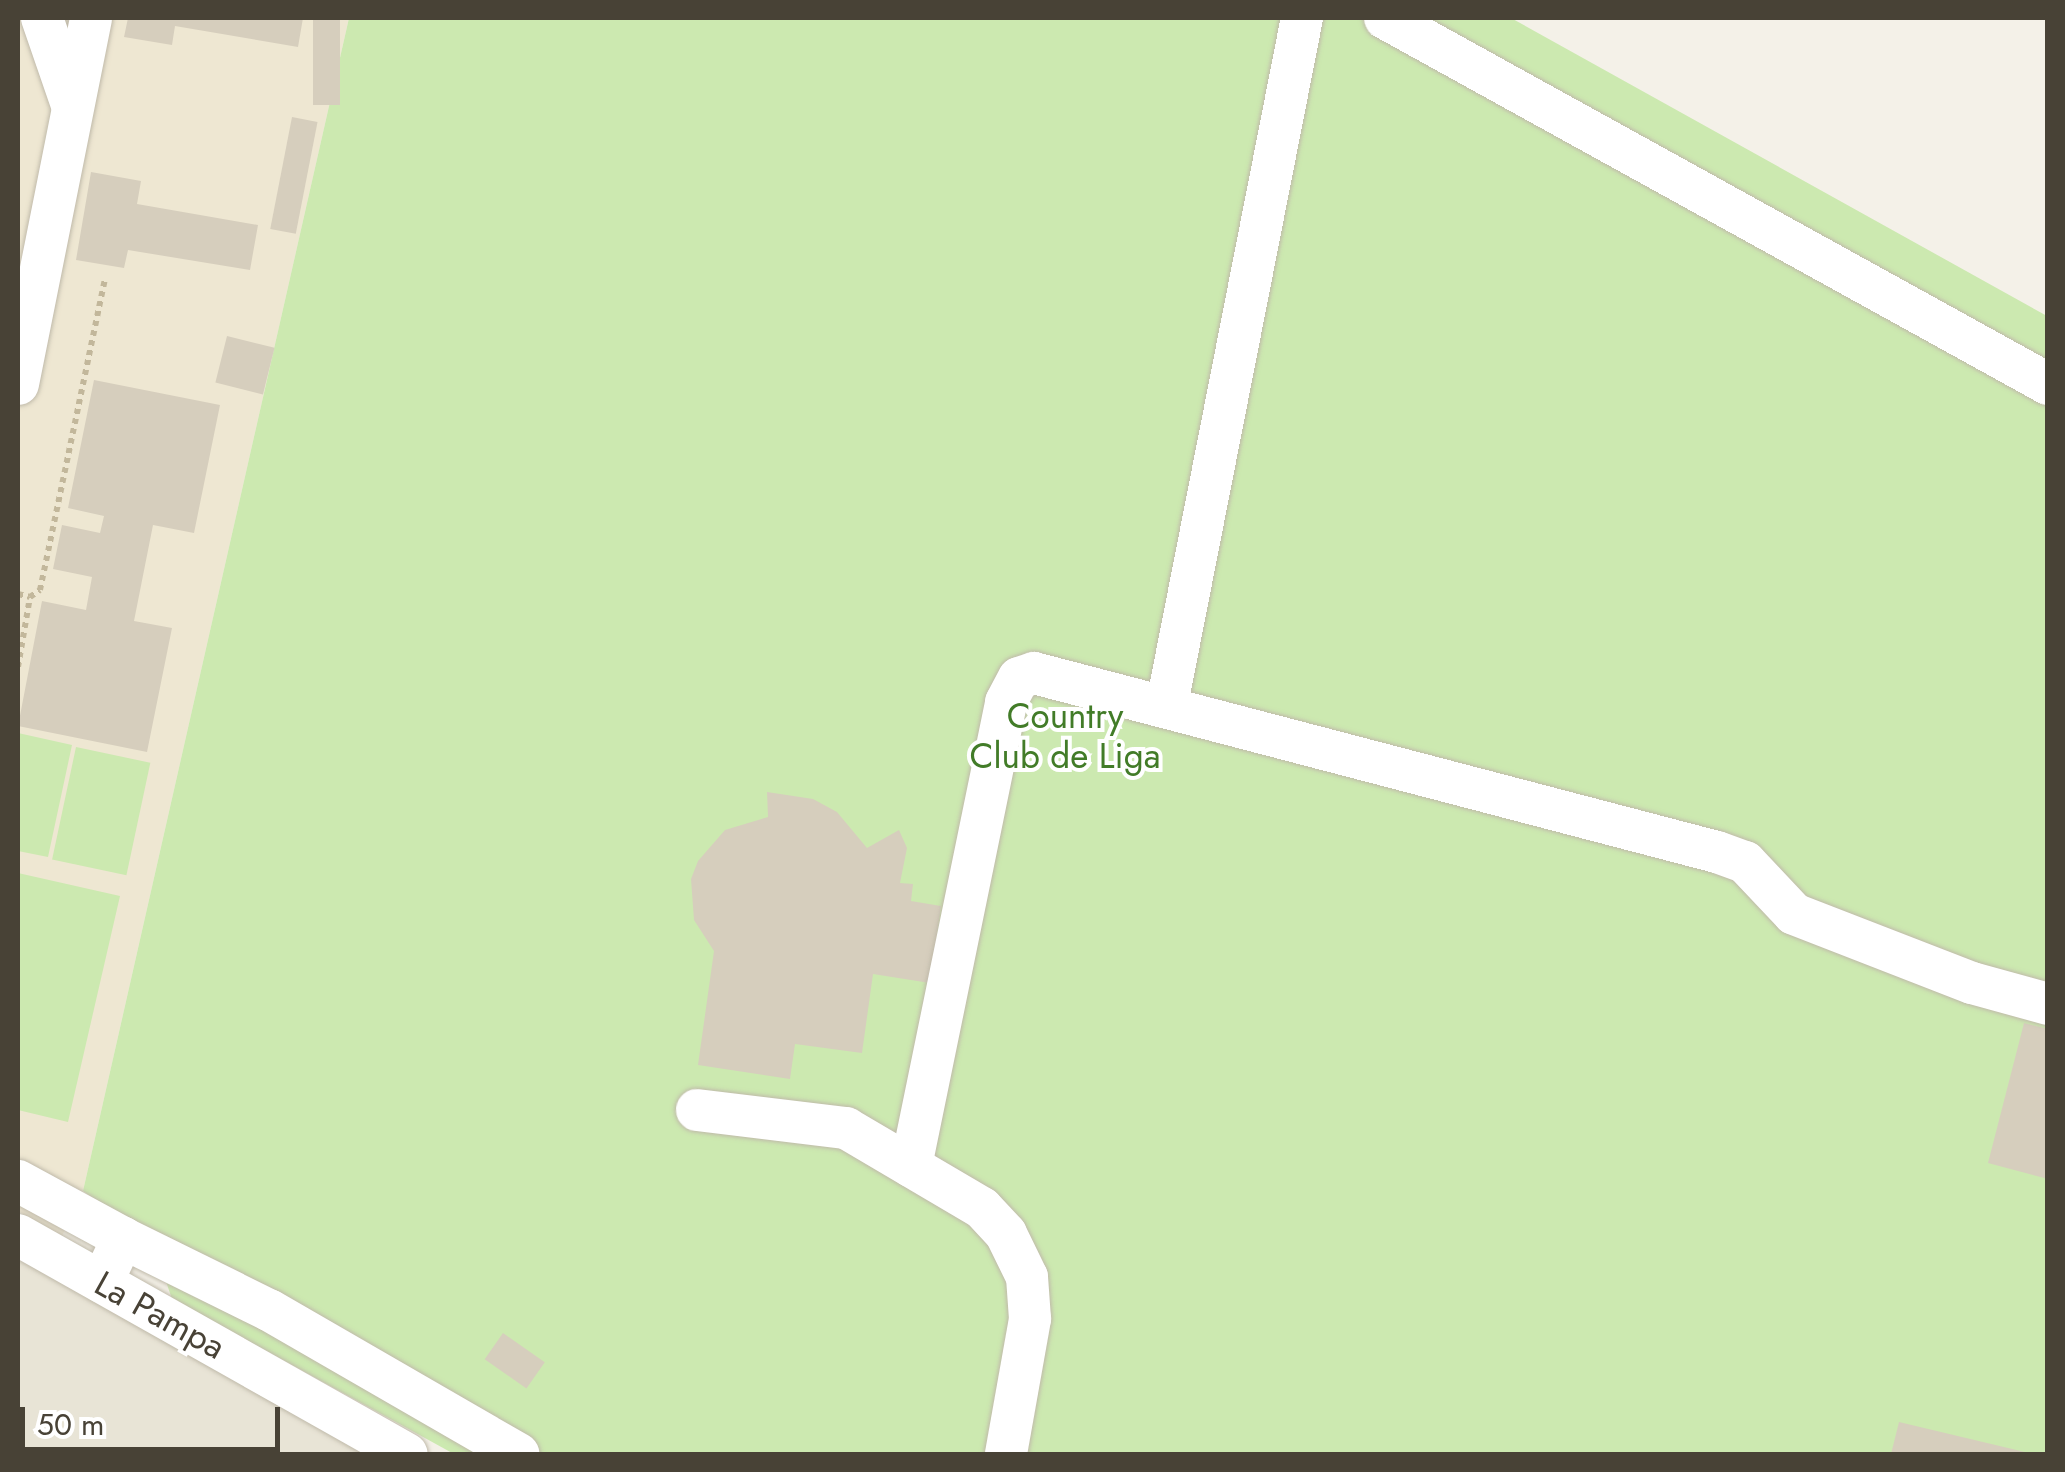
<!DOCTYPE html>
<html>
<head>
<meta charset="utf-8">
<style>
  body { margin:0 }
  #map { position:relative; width:2065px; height:1472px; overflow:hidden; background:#f4f1e8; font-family:Jost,sans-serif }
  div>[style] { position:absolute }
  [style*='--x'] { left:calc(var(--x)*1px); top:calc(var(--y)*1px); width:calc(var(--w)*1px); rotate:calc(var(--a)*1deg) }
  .residential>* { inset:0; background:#e8e4d6 }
  .education>* { inset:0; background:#eee7d2 }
  .green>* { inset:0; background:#cce9b0; transform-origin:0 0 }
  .building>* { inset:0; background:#d6cebd; transform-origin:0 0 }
  .path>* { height:6px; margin-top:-3px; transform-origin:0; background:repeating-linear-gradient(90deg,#c2b79b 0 5px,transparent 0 10px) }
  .roads { filter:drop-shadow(0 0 2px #c0baaa) drop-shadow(0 0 2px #c0baaa) }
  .minor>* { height:42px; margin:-21px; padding:0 21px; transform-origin:21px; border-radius:21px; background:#fff }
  span { translate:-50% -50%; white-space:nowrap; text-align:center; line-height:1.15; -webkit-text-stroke:8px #fff; paint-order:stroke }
  .park-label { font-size:35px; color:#427c28 }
  .street-label { font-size:35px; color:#484236 }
  .frame { position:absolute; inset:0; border:20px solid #484236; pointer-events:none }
  .scale { position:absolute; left:20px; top:1407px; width:260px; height:45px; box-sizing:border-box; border:5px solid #484236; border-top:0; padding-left:12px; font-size:30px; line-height:35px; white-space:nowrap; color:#484236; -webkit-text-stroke:8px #fff; paint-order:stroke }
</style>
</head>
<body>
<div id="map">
  <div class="residential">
    <i style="clip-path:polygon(18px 1246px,392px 1454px,18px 1454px)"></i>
  </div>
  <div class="education">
    <i style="clip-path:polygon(18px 18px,349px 18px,83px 1191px,62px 1236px,18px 1211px)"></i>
  </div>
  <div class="green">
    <i style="clip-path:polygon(349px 18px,1511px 18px,2047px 316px,2047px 1454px,454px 1454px,172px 1299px,151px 1238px,83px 1191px)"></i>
    <i style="clip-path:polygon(18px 733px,72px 745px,48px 857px,18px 851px)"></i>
    <i style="left:76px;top:747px;width:76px;height:115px;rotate:12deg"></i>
    <i style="clip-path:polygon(18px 873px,120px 896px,68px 1122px,18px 1110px)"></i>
  </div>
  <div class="building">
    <i style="clip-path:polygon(128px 18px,303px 18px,298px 47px,175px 26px,172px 45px,124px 37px)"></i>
    <i style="left:313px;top:18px;width:27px;height:87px"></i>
    <i style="left:292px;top:117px;width:26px;height:114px;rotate:11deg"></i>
    <i style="clip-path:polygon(91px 172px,141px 181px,137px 204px,258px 225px,250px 270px,128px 250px,124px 268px,76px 260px)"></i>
    <i style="left:227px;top:336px;width:49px;height:48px;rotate:14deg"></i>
    <i style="clip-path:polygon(94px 380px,220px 405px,194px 533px,153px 525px,134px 621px,172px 628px,147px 752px,18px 726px,42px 601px,86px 610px,92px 577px,53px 569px,62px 525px,100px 533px,104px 516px,68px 508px)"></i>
    <i style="clip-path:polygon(767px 792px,813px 799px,837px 812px,867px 848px,899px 830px,907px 848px,900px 883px,913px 884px,911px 901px,941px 906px,930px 983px,873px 974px,862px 1053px,795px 1044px,790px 1079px,698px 1065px,714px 951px,694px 920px,691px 879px,698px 861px,725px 830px,768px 817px)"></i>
    <i style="clip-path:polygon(2024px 1023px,2048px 1029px,2048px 1179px,1988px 1163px)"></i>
    <i style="left:503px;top:1333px;width:51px;height:32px;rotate:35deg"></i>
    <i style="clip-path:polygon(1899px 1422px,2029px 1453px,2029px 1454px,1891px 1454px)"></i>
  </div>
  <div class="path">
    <i style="--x:18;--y:594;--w:12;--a:14"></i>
    <i style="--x:18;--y:667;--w:71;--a:-80.3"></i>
    <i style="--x:30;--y:597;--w:12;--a:-35"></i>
    <i style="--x:40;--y:590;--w:318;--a:-78.2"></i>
  </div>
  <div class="roads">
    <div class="minor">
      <i style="--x:42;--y:18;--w:92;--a:71"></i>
      <i style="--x:1385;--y:18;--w:757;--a:28.9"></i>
      <i style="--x:18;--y:384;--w:373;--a:-78.7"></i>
      <i style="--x:1167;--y:704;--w:699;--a:-78.87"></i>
      <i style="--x:697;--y:1110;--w:150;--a:6.9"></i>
      <i style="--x:846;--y:1128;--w:158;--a:30.5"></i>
      <i style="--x:982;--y:1208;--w:35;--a:47"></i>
      <i style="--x:1006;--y:1234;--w:48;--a:64"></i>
      <i style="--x:1027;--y:1277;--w:42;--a:85.9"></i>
      <i style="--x:1030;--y:1319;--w:137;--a:100.1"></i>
      <i style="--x:911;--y:1166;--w:474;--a:-78.4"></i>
      <i style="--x:1006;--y:702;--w:27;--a:-62"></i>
      <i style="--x:1019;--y:678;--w:16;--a:-18"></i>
      <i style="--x:1034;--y:673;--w:706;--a:14.69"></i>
      <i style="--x:1717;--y:852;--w:30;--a:20"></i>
      <i style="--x:1745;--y:862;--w:71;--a:46.7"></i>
      <i style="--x:1794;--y:914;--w:191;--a:21.2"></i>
      <i style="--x:1972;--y:983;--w:79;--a:15.4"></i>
      <i style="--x:18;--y:1181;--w:119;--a:28.5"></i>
      <i style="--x:18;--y:1235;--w:446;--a:29.4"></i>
      <i style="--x:102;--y:1282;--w:49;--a:-64.5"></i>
      <i style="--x:123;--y:1238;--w:163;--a:26.3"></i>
      <i style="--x:269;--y:1310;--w:288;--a:30"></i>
    </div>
  </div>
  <div class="park-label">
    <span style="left:1065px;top:736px">Country<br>Club de Liga</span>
  </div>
  <div class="street-label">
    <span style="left:160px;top:1315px;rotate:29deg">La Pampa</span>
  </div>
  <div class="frame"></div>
  <div class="scale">50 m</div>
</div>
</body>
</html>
